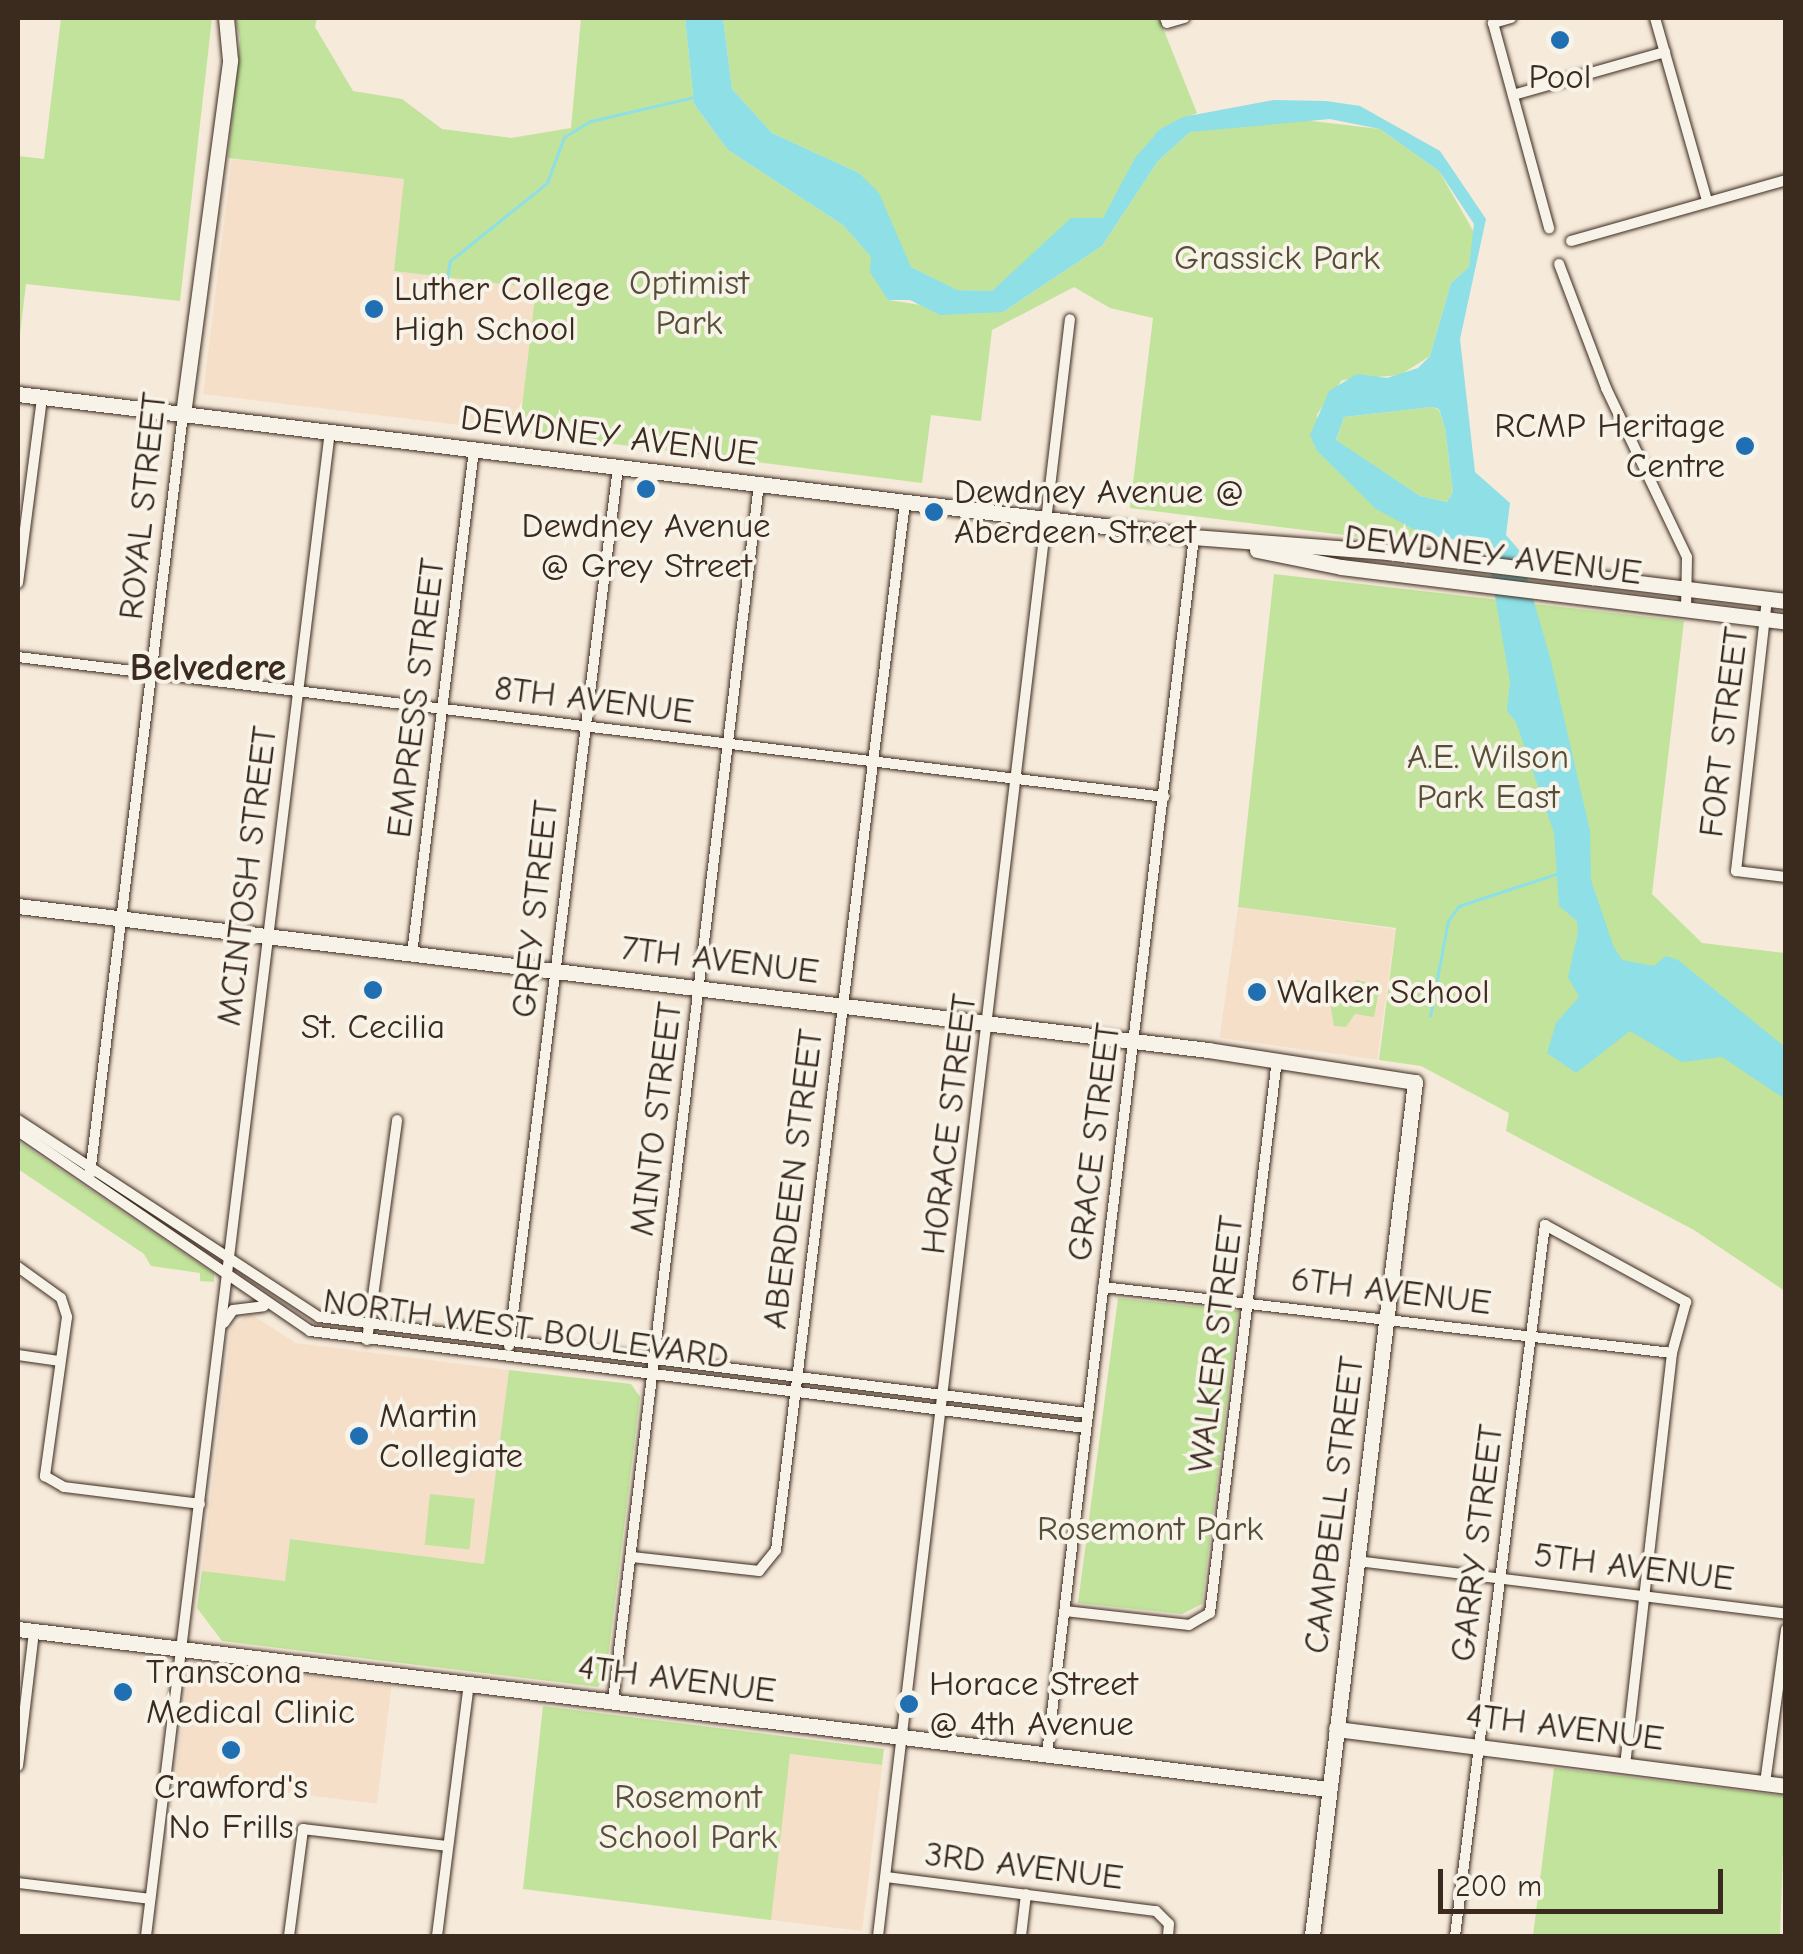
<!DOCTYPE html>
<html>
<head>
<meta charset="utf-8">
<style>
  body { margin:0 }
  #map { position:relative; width:1803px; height:1954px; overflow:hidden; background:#f6eada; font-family:"Comic Neue",sans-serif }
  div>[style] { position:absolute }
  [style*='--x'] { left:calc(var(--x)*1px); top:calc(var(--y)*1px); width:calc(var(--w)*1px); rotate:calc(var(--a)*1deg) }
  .built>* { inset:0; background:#f5dfc9; transform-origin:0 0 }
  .green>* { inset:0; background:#c2e39c; transform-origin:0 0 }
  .water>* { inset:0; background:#8edfe6 }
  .stream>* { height:2.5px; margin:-1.25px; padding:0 1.25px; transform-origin:1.25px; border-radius:1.25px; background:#8edfe6 }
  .roads { filter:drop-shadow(0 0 2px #3b2a1e) drop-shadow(0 0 2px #3b2a1e) }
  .street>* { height:10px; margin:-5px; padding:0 5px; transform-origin:5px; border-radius:5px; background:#f7f3e8 }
  .secondary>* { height:15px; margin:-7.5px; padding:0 7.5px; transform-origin:7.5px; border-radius:7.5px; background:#f7f3e8 }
  .dots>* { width:28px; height:28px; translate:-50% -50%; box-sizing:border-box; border:5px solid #f7f3e8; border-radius:50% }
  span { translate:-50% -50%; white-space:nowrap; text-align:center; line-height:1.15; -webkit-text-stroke:8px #f7f3e8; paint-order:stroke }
  .poi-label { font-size:35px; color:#3b2a1e }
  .left { translate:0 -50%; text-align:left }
  .right { translate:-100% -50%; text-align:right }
  .park-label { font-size:35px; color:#564f37 }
  .street-label { font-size:35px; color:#3b2a1e }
  .neighbourhood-label { font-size:38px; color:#3b2a1e; font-weight:700 }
  .frame { position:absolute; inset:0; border:20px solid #3b2a1e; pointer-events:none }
  .scale { position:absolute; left:1438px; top:1869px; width:285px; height:45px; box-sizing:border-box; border:5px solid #3b2a1e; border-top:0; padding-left:12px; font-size:30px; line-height:35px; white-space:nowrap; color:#3b2a1e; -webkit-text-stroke:8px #f7f3e8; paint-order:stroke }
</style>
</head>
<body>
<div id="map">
  <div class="built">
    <i style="clip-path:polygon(232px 159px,405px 179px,394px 271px,536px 288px,519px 432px,203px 394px)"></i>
    <i style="left:1238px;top:907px;width:159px;height:132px;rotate:8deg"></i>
    <i style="clip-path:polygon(249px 1313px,296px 1343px,509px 1370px,484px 1564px,290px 1539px,285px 1582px,202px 1571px,231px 1329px)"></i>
    <i style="left:190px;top:1661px;width:203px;height:119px;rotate:7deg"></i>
    <i style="left:790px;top:1754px;width:93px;height:167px;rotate:7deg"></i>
  </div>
  <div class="green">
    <i style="clip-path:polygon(61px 18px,212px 18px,180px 301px,26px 284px,18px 351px,18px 156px,44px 159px)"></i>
    <i style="clip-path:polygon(235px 18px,317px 18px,315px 27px,353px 91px,402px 99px,442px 129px,511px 138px,571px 128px,581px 18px,685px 18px,694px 104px,728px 150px,843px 225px,871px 257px,888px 300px,934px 307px,1003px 312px,1102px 246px,1158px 161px,1190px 132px,1286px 118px,1380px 129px,1439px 171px,1475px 234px,1469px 267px,1451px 283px,1430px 356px,1400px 375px,1342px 380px,1317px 414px,1317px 451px,1376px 508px,1424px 535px,1392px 541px,1130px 508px,1153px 318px,1110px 308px,1074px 287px,992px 330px,981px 421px,931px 415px,922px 483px,519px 432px,536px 288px,394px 271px,404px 179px,228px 158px,240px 39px)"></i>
    <i style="clip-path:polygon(723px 18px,1159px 18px,1197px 113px,1160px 129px,1103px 218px,992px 291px,956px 290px,911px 267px,859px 173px,772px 133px,732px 89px)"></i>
    <i style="clip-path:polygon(1432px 407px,1439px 410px,1445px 428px,1453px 492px,1447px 502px,1420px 496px,1336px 441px,1344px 417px)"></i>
    <i style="clip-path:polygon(1274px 574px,1684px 621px,1652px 894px,1702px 943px,1785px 953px,1785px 1291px,1694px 1230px,1506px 1131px,1509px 1113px,1421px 1066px,1379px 1060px,1396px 928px,1238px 907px)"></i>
    <i style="clip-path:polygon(1356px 980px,1380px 985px,1374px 1017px,1355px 1014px,1346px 1027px,1334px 1026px,1328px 990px,1353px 992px)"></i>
    <i style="clip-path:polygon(18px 1141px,214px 1274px,214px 1282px,200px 1281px,200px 1273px,151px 1266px,144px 1254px,18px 1169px)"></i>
    <i style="clip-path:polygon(1118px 1298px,1238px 1311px,1202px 1604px,1182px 1614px,1078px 1603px)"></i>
    <i style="clip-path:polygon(509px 1370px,631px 1384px,640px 1397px,606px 1675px,598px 1687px,222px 1641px,197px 1608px,202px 1571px,285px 1581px,290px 1539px,484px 1564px)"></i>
    <i style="left:430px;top:1494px;width:45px;height:51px;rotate:6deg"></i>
    <i style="clip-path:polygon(543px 1706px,884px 1749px,882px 1765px,790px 1754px,771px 1920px,523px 1889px)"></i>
    <i style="clip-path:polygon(1554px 1768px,1785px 1796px,1780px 1936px,1533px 1936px)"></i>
  </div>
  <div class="water">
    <i style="clip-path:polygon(evenodd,685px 18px,723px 18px,732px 89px,772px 133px,859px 173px,879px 193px,911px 267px,957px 290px,992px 291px,1071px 218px,1103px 218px,1135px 158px,1160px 129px,1183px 117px,1274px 100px,1326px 101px,1360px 106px,1440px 151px,1486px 219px,1460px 339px,1475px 472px,1510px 503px,1506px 535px,1519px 550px,1550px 657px,1590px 831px,1591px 880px,1613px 945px,1622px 960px,1654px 966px,1666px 956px,1678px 960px,1785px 1047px,1785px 1099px,1722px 1057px,1682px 1062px,1630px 1031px,1576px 1073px,1547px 1053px,1556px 1023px,1579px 997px,1568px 977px,1578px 932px,1577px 921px,1559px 906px,1554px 833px,1516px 722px,1507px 711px,1510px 682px,1488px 556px,1478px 543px,1424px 535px,1376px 509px,1317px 451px,1310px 435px,1329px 391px,1357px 374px,1387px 378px,1418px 368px,1430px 356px,1451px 283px,1469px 267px,1474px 224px,1439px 171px,1380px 129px,1330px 119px,1190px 132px,1158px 161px,1102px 246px,1003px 312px,940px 315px,910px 300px,888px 300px,870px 272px,871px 257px,843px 225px,728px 150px,694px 104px,685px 18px,1432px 407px,1439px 409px,1445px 428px,1453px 492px,1447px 502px,1420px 496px,1336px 440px,1344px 417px,1432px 407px)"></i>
  </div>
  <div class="stream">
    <i style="--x:447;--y:279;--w:18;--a:-81"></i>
    <i style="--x:450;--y:261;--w:124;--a:-38.8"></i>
    <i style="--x:547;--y:183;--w:49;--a:-69.7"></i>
    <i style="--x:564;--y:137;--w:31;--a:-31"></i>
    <i style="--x:591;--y:121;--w:106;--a:-13.1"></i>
    <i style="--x:1430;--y:1016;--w:97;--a:-79.3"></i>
    <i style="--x:1448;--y:921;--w:19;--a:-54"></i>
    <i style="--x:1459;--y:906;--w:102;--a:-18.3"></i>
  </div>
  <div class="roads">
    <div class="street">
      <i style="--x:1165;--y:18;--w:5;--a:68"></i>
      <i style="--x:1167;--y:23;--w:18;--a:-16"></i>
      <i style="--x:1511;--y:18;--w:19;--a:164"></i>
      <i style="--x:1493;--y:23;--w:213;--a:74.7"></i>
      <i style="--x:1655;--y:18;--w:190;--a:74.1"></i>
      <i style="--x:1513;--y:95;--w:158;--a:-15.8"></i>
      <i style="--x:1571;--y:241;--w:223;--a:-15.8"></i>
      <i style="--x:1559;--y:264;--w:133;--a:69.2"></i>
      <i style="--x:1606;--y:388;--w:187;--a:64.4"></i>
      <i style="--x:1687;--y:557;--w:53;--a:91.1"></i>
      <i style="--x:18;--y:583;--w:188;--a:-82.6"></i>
      <i style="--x:1767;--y:599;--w:274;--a:96.5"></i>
      <i style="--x:1736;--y:871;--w:50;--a:6.8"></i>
      <i style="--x:18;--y:657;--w:1155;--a:6.96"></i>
      <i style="--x:412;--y:954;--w:508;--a:-82.99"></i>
      <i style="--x:18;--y:1120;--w:360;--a:33.2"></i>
      <i style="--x:319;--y:1317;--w:774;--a:7.13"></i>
      <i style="--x:18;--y:1131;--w:354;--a:34.4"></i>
      <i style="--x:310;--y:1331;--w:782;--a:7.13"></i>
      <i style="--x:90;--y:1174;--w:766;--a:-83.02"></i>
      <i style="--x:18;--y:1267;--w:53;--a:35.8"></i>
      <i style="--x:61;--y:1298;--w:20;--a:72"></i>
      <i style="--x:67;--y:1317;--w:161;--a:97.9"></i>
      <i style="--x:45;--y:1476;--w:22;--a:30"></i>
      <i style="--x:64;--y:1487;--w:137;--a:7.1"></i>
      <i style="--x:1103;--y:1287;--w:573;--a:6.62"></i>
      <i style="--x:224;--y:1323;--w:16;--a:-55"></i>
      <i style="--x:233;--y:1310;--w:31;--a:-7"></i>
      <i style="--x:367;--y:1340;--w:222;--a:-82.2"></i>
      <i style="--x:509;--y:1346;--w:886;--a:-82.93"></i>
      <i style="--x:18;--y:1355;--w:41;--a:8.3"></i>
      <i style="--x:632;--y:1557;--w:128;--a:6.3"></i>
      <i style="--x:759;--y:1571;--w:27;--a:-51"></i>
      <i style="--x:776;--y:1550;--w:1056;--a:-82.98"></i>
      <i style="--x:1357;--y:1561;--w:432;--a:7"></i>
      <i style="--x:1065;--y:1611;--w:125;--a:6.4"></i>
      <i style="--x:1189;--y:1625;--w:24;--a:-30"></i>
      <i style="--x:1210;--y:1613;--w:558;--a:-83.1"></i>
      <i style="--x:613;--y:1701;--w:1226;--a:-83.16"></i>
      <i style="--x:1047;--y:1754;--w:1226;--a:-83.11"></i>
      <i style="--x:18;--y:1766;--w:136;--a:-83.2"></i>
      <i style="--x:1765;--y:1783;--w:155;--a:-82.2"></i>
      <i style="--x:886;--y:1877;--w:272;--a:7.2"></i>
      <i style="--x:1156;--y:1911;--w:18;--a:45"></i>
      <i style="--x:1169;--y:1924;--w:12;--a:95"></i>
      <i style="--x:18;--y:1883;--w:133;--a:6.9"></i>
      <i style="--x:146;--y:1936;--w:1515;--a:-83.03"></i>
      <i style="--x:289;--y:1936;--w:108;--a:-82.5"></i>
      <i style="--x:303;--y:1829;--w:146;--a:6.7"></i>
      <i style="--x:437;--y:1936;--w:254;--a:-82.8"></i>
      <i style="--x:878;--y:1936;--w:1628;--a:-83.23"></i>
      <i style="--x:1021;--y:1936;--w:42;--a:-83.2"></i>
      <i style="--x:1455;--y:1936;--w:717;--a:-82.79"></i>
      <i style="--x:1545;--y:1225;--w:161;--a:28.6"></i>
      <i style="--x:1686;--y:1302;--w:53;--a:105.4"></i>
      <i style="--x:1672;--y:1353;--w:415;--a:96.5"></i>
    </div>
    <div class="secondary">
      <i style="--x:18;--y:394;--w:1185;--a:6.93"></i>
      <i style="--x:1194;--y:537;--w:194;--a:4.4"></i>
      <i style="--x:1387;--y:552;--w:402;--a:7"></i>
      <i style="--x:183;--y:414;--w:357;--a:-82.4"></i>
      <i style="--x:230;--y:60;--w:42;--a:-95.4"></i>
      <i style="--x:1257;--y:550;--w:86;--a:11.4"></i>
      <i style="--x:1341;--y:567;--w:448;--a:7"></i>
      <i style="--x:18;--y:906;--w:1199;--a:6.9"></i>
      <i style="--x:1208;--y:1050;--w:209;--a:8.8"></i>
      <i style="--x:1415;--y:1082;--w:860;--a:96.88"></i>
      <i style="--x:18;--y:1629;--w:1321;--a:6.96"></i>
      <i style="--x:1336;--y:1729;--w:454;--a:7.2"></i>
    </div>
  </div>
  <div class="dots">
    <i style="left:1560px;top:40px;background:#1f6fb2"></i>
    <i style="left:374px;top:309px;background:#1f6fb2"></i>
    <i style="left:1745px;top:446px;background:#1f6fb2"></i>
    <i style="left:646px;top:489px;background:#1f6fb2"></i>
    <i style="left:934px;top:512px;background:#1f6fb2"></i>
    <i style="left:373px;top:990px;background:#1f6fb2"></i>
    <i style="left:1257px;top:992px;background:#1f6fb2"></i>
    <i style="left:359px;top:1436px;background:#1f6fb2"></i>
    <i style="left:123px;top:1692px;background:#1f6fb2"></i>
    <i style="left:909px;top:1704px;background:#1f6fb2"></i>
    <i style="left:231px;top:1750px;background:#1f6fb2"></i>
  </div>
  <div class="poi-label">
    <span style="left:1560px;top:77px">Pool</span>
    <span class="left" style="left:394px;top:309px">Luther College<br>High School</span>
    <span class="right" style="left:1725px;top:446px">RCMP Heritage<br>Centre</span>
    <span class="left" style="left:954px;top:512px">Dewdney Avenue @<br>Aberdeen Street</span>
    <span style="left:646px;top:546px">Dewdney Avenue<br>@ Grey Street</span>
    <span class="left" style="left:1277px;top:992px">Walker School</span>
    <span style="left:373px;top:1027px">St. Cecilia</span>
    <span class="left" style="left:379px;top:1436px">Martin<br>Collegiate</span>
    <span class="left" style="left:146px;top:1692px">Transcona<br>Medical Clinic</span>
    <span class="left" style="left:929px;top:1704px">Horace Street<br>@ 4th Avenue</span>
    <span style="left:231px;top:1807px">Crawford's<br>No Frills</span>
  </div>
  <div class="park-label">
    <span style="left:1277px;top:258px">Grassick Park</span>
    <span style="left:689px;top:303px">Optimist<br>Park</span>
    <span style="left:1488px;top:777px">A.E. Wilson<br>Park East</span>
    <span style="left:1150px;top:1529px">Rosemont Park</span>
    <span style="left:688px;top:1817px">Rosemont<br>School Park</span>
  </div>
  <div class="street-label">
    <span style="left:609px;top:436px;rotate:7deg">DEWDNEY AVENUE</span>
    <span style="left:143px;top:506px;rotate:-84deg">ROYAL STREET</span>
    <span style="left:1493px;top:555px;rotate:7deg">DEWDNEY AVENUE</span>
    <span style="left:416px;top:698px;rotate:-83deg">EMPRESS STREET</span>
    <span style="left:594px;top:700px;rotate:7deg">8TH AVENUE</span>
    <span style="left:1724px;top:732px;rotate:-83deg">FORT STREET</span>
    <span style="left:247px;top:876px;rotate:-83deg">MCINTOSH STREET</span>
    <span style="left:535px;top:909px;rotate:-84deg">GREY STREET</span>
    <span style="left:720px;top:960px;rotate:7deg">7TH AVENUE</span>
    <span style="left:656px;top:1119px;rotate:-83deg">MINTO STREET</span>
    <span style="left:949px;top:1124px;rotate:-83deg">HORACE STREET</span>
    <span style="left:1094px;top:1142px;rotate:-83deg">GRACE STREET</span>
    <span style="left:793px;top:1179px;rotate:-83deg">ABERDEEN STREET</span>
    <span style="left:1391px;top:1291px;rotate:7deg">6TH AVENUE</span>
    <span style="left:526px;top:1329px;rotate:8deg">NORTH WEST BOULEVARD</span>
    <span style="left:1216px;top:1344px;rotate:-83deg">WALKER STREET</span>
    <span style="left:1334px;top:1505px;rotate:-83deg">CAMPBELL STREET</span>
    <span style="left:1477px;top:1543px;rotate:-83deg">GARRY STREET</span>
    <span style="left:1634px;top:1567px;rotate:7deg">5TH AVENUE</span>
    <span style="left:677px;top:1679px;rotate:7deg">4TH AVENUE</span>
    <span style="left:1565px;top:1727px;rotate:7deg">4TH AVENUE</span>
    <span style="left:1024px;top:1866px;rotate:7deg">3RD AVENUE</span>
  </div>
  <div class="neighbourhood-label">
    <span style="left:208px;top:669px">Belvedere</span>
  </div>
  <div class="frame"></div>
  <div class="scale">200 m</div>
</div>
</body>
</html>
